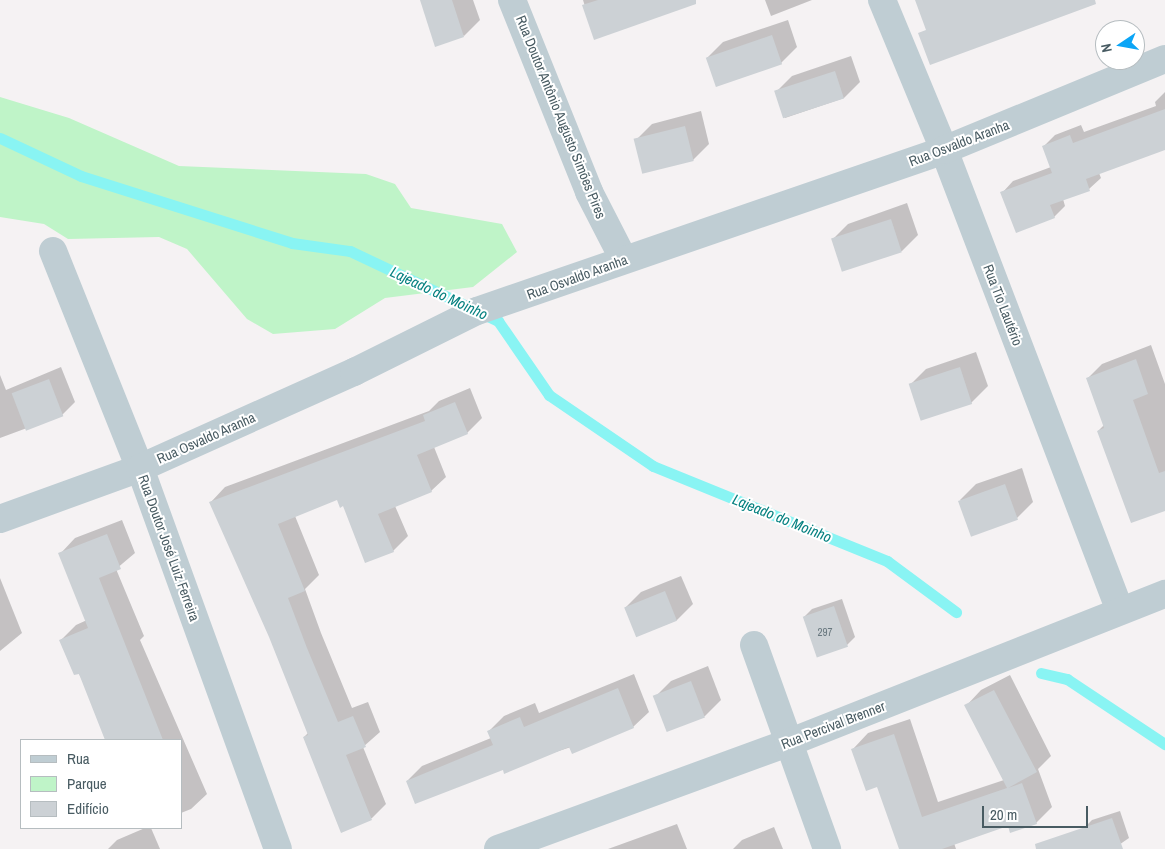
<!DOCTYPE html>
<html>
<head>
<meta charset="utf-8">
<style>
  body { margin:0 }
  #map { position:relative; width:1165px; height:849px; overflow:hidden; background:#f5f2f3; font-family:"Archivo Narrow",sans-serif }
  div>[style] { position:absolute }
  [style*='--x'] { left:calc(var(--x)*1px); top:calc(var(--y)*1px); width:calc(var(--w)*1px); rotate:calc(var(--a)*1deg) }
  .green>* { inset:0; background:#bff4c8 }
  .shadow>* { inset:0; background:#0003 }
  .stream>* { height:11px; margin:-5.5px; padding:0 5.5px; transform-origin:5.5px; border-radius:5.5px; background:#89f4f3 }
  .building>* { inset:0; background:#ccd1d5; transform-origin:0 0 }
  .minor>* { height:28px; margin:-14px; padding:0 14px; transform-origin:14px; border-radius:14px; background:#bfcdd3 }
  span { translate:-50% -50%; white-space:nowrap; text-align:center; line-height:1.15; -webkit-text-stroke:4px #fff; paint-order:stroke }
  .number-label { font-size:11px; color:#69787f }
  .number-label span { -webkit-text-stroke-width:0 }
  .street-label { font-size:14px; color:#485b62 }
  .water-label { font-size:15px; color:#068180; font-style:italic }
  .legend { position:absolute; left:20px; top:739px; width:162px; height:90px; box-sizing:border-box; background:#fff; border:1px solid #b6bdc0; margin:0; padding:6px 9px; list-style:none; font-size:15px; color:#485b62 }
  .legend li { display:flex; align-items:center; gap:10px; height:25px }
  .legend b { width:25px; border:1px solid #b6bdc0 }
  .north { position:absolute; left:1095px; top:20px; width:50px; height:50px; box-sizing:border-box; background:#fff; border:1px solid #b6bdc0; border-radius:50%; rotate:258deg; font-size:14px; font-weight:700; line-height:20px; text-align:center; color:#485b62 }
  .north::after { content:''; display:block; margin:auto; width:18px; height:22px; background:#0ba5f6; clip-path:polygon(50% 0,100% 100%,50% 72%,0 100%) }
  .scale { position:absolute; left:982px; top:806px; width:106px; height:22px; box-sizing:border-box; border:2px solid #485b62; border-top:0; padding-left:6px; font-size:15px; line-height:18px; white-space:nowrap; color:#485b62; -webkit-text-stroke:4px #fff; paint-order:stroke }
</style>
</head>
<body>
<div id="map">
  <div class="green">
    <i style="clip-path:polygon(0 97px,69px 118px,179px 166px,366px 174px,395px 184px,411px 208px,502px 224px,517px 252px,473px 287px,385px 298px,335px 329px,273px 334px,247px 319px,187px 249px,159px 237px,68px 239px,44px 224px,0 217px)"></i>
  </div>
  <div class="shadow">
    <i style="clip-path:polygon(421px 0,473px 0,480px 20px,464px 36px)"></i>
    <i style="clip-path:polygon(583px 0,656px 0,595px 39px)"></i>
    <i style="clip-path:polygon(765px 0,812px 0,771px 16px)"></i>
    <i style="clip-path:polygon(788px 20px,797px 47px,781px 63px,707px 58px,723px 42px)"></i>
    <i style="clip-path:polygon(851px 56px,860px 82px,844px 98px,785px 118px,776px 92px,792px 76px)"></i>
    <i style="clip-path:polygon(1165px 92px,1165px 142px,1099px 173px,1101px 178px,1089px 189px,1063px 199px,1065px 206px,1054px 217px,1002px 193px,1013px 181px,1051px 167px,1044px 146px,1055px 135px,1081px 125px,1084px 132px,1156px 106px,1155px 102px)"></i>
    <i style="clip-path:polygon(701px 111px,709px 144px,693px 160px,636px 140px,652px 124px)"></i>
    <i style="clip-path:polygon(907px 203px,918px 235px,902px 251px,832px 240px,848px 224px)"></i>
    <i style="clip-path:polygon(1151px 345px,1165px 384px,1165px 509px,1098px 431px,1104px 425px,1087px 379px,1102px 364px)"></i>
    <i style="clip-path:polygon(976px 352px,988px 386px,971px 403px,910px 385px,926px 369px)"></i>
    <i style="clip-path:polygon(61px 367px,75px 402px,62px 415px,0 438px,0 375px,6px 390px)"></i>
    <i style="clip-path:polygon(470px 388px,482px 418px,467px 433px,434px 447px,446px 477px,431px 491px,395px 506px,408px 536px,393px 551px,338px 498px,295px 516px,319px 575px,305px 589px,321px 633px,352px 708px,368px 702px,380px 732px,363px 747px,386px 804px,372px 818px,341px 831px,304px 737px,308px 733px,270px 636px,211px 502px,225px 487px,429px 411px,439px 401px)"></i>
    <i style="clip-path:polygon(1022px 468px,1033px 502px,1017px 518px,960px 500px,976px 484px)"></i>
    <i style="clip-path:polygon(122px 520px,135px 553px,116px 569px,144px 636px,140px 640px,207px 794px,191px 809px,181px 813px,181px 740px,114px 740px,61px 640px,76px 625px,87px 620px,60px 554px,75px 538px)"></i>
    <i style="clip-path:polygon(681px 576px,693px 604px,677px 620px,637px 636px,625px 608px,641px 592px)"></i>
    <i style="clip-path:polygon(0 578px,22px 633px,0 651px)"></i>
    <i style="clip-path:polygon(842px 599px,855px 637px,847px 645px,804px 617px,812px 609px)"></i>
    <i style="clip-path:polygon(708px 666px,721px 700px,705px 716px,668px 730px,655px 697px,671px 681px)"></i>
    <i style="clip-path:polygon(634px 674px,649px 712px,633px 727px,503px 769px,407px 781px,422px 766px,491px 738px,489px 731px,504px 716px,535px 703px,539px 713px)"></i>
    <i style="clip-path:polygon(1010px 675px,1051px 756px,1038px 769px,1052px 807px,1036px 823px,1009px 825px,954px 843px,956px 849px,900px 849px,878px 785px,853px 749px,868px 733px,910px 719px,938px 802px,1004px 780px,966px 706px,981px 690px)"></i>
    <i style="clip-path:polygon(1120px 811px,1129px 838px,1113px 849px,1091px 849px,1084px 828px,1092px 820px)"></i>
    <i style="clip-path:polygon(677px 824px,687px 849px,608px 849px)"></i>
    <i style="clip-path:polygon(774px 827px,783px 849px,733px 849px,742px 840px)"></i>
    <i style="clip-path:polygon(145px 828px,151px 828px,160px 849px,108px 849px,117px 840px)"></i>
  </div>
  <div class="stream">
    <i style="--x:0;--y:138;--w:89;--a:25.1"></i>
    <i style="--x:81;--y:176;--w:221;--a:17.6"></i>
    <i style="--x:292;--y:243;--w:59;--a:7.9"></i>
    <i style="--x:350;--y:251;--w:164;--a:25.3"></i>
    <i style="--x:498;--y:321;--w:90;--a:55.4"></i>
    <i style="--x:549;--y:395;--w:126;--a:34.3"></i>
    <i style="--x:653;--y:466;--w:253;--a:22.1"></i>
    <i style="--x:887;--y:561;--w:86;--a:36.5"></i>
    <i style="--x:1041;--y:673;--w:27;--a:13"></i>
    <i style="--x:1067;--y:679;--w:118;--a:33.6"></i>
  </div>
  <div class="building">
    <i style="clip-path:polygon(420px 0,452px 0,464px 37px,435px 47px)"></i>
    <i style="clip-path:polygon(598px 0,696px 0,696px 4px,594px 40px,582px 5px)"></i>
    <i style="clip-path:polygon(915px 0,1095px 0,1096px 4px,930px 65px,918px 33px,926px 30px)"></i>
    <i style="left:772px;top:35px;width:31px;height:70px;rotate:71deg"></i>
    <i style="left:835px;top:71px;width:29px;height:64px;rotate:72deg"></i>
    <i style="clip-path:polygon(1165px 109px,1165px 150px,1086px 179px,1090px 191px,1050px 205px,1055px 218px,1016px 233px,1000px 192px,1052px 173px,1042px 146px,1070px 135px,1073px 143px)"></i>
    <i style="left:685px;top:126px;width:36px;height:53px;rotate:76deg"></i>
    <i style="left:891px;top:219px;width:35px;height:63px;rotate:72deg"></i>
    <i style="clip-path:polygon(1136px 359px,1148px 394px,1133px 400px,1159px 473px,1165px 471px,1165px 511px,1131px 523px,1097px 431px,1104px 428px,1086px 378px)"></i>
    <i style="left:960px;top:367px;width:39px;height:54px;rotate:72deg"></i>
    <i style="left:49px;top:379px;width:40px;height:40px;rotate:69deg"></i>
    <i style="clip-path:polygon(455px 402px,468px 434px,417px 455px,432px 492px,378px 514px,394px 552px,365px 563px,343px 506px,340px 508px,337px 500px,278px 524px,305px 591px,288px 598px,307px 648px,338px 722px,353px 716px,366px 747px,346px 755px,372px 820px,341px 833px,303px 737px,308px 735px,269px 637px,209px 502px,425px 421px,423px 415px)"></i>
    <i style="left:1005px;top:484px;width:38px;height:50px;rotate:70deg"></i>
    <i style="clip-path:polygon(107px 534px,121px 569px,99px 578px,163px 740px,105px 740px,79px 674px,74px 675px,59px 640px,88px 628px,58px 553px)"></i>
    <i style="left:665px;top:591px;width:32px;height:44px;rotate:68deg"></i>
    <i style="left:834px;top:606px;width:43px;height:33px;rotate:71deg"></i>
    <i style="left:691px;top:681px;width:39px;height:41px;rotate:69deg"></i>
    <i style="clip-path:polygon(618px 688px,634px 728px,572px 754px,569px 747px,504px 774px,503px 770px,415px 804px,406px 781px,493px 745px,487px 731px,520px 717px,524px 727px)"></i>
    <i style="clip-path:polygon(994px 690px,1037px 772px,1008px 788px,1022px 783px,1037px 824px,1010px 833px,1008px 826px,942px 849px,899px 849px,877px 787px,866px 791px,851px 749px,894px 734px,922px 817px,1007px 788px,964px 705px)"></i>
    <i style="clip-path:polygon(1112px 818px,1123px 849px,1036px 849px,1035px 844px)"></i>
  </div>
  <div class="minor">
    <i style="--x:512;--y:0;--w:207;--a:68.1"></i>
    <i style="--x:589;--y:192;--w:76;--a:62.8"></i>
    <i style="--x:882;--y:0;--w:162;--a:67.5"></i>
    <i style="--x:944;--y:150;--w:493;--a:69.1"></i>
    <i style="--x:53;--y:251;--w:234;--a:68.2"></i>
    <i style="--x:140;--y:468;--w:405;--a:70.1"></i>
    <i style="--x:0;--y:519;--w:149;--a:-20"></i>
    <i style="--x:140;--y:468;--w:235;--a:-24.2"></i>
    <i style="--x:354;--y:372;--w:137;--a:-26.4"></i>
    <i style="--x:477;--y:311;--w:494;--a:-19"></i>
    <i style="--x:944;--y:150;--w:239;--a:-22.4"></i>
    <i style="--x:754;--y:645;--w:217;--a:70.3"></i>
    <i style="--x:498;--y:849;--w:309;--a:-20.1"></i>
    <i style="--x:788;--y:743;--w:405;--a:-21.6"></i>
  </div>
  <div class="number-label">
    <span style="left:825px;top:632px">297</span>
  </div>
  <div class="street-label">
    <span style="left:561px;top:117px;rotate:68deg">Rua Doutor Antônio Augusto Simões Pires</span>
    <span style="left:959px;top:143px;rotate:-21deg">Rua Osvaldo Aranha</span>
    <span style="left:577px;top:277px;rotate:-20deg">Rua Osvaldo Aranha</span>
    <span style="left:1003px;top:305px;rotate:69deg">Rua Tio Lautério</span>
    <span style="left:206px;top:438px;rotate:-24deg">Rua Osvaldo Aranha</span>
    <span style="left:169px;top:548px;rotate:70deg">Rua Doutor José Luiz Ferreira</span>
    <span style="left:833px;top:725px;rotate:-21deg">Rua Percival Brenner</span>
  </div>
  <div class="water-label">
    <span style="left:439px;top:293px;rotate:25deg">Lajeado do Moinho</span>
    <span style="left:782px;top:518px;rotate:22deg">Lajeado do Moinho</span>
  </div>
  <ul class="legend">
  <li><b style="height:6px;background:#bfcdd3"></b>Rua</li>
  <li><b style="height:14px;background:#bff4c8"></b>Parque</li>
  <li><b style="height:14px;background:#ccd1d5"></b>Edifício</li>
  </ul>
  <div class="north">N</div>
  <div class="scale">20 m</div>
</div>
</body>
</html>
